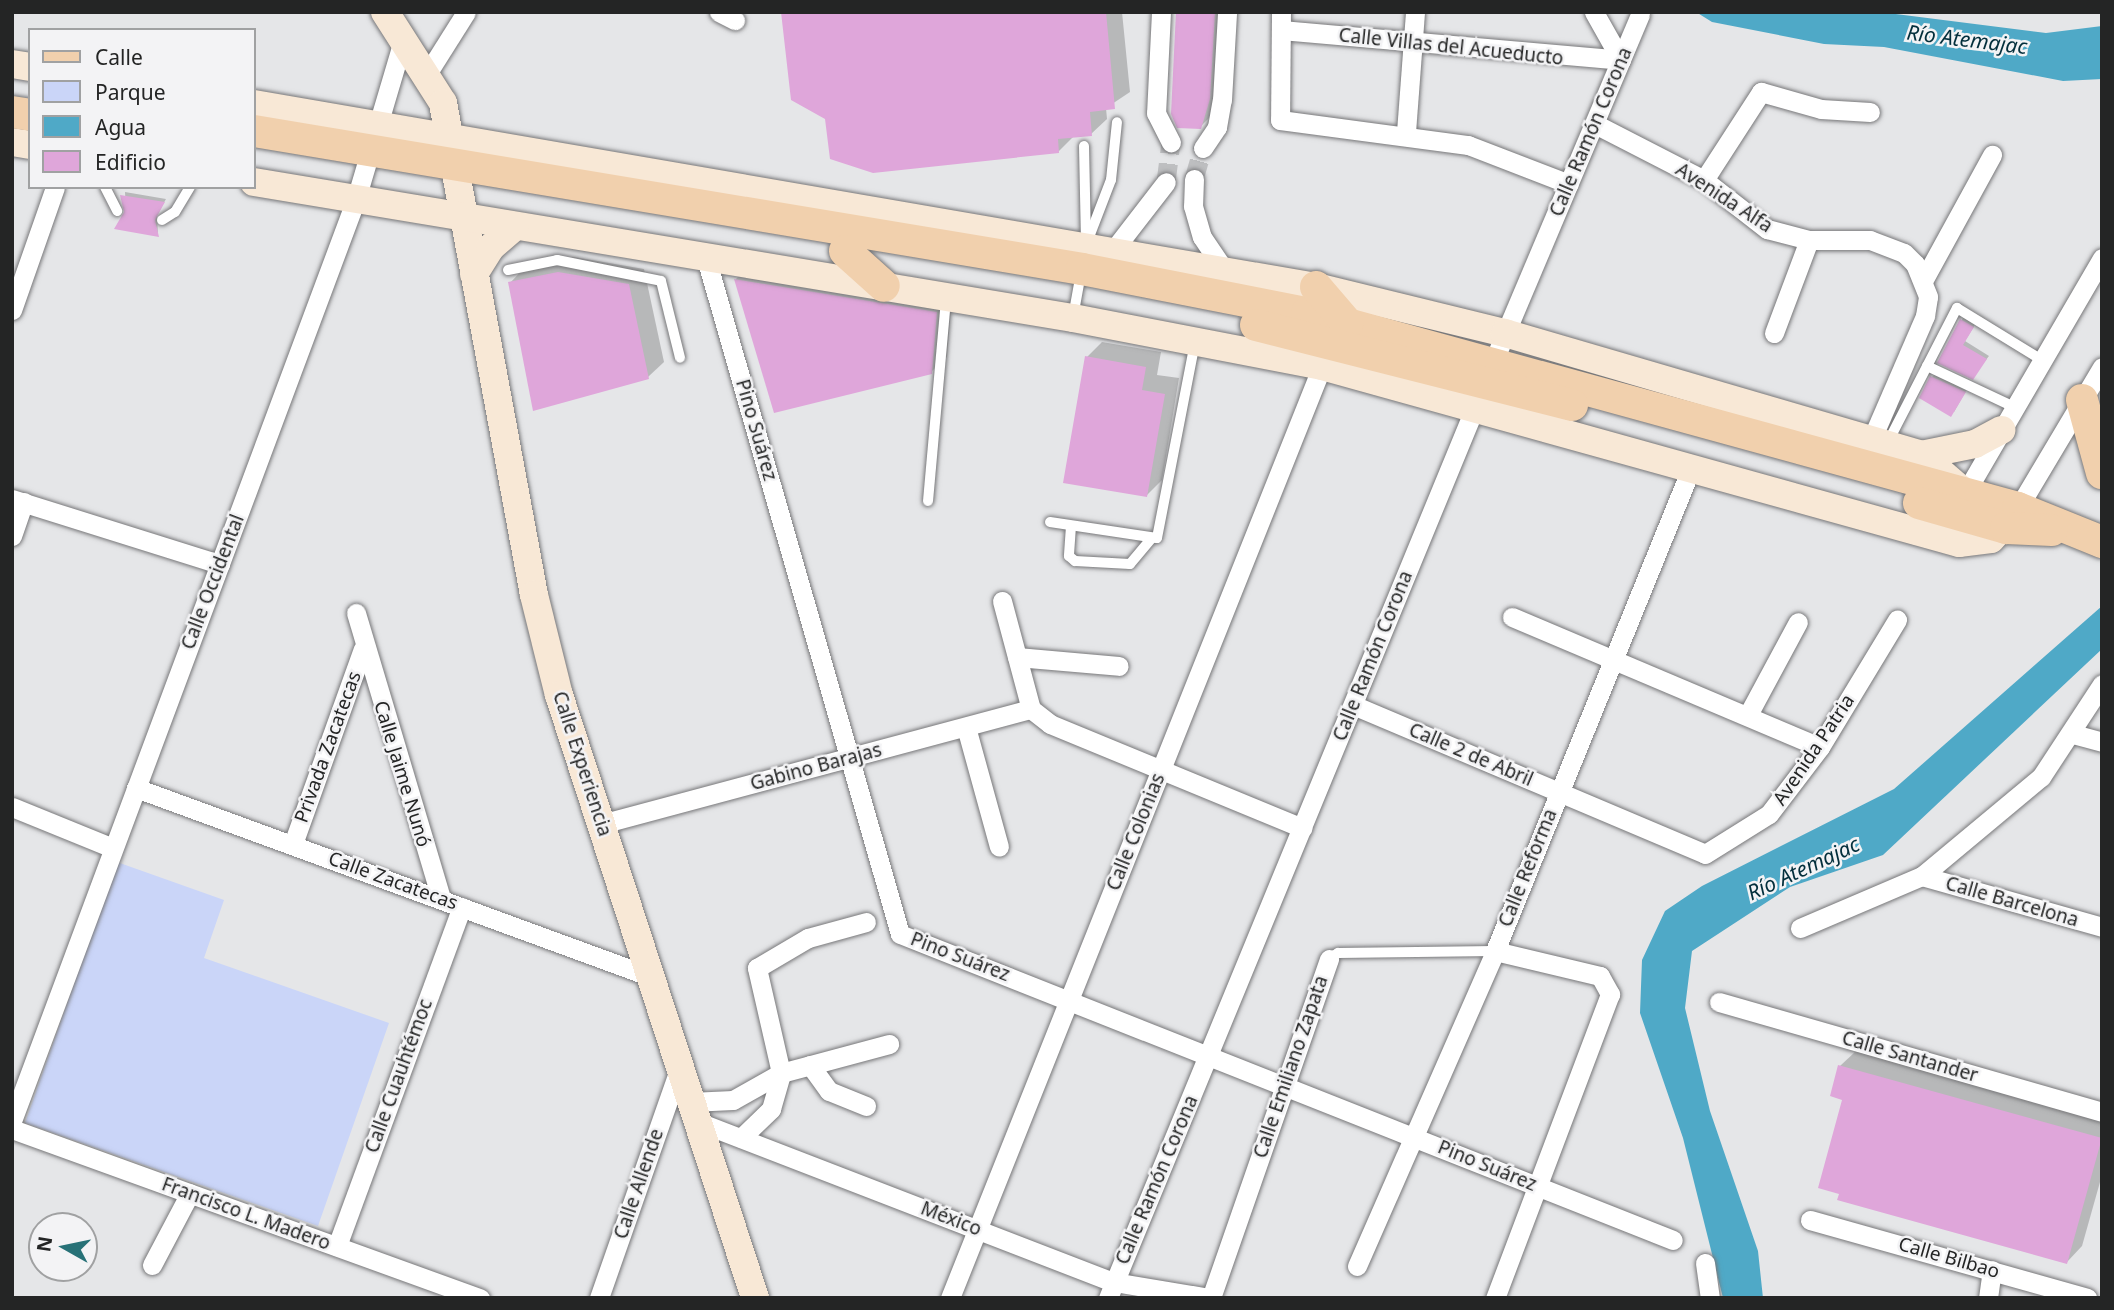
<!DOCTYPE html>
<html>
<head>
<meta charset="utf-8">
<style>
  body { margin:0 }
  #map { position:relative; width:2114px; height:1310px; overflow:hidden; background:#e5e6e8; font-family:"Noto Sans",sans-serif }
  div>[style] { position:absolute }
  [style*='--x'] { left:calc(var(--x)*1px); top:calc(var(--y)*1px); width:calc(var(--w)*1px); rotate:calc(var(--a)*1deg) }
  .green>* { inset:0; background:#cad5f8 }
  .water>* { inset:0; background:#4fa9c7 }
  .shadow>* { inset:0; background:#0003 }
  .building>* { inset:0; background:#dfa6da }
  .street-tunnel>* { height:19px; margin-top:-9.5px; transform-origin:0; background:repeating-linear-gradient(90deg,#bebfc1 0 19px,transparent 0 29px) }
  .roads { filter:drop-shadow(0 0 2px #777779) drop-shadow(0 0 2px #777779) }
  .lane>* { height:10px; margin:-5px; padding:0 5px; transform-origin:5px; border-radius:5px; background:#fff }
  .street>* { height:19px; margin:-9.5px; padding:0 9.5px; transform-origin:9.5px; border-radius:9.5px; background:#fff }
  .secondary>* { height:28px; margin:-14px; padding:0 14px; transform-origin:14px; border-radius:14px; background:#f8e8d6 }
  .primary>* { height:32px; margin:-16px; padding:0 16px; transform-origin:16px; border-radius:16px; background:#f1d0ad }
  span { translate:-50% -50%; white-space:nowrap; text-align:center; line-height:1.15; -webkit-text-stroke:5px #f3f3f5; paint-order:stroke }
  .street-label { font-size:19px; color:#242525 }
  .water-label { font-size:21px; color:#032f3c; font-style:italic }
  .frame { position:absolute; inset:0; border:14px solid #242525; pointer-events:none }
  .legend { position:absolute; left:28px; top:28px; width:228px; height:161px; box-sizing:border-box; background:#f3f3f5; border:2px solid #a0a1a2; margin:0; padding:9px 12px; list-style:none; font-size:21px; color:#242525 }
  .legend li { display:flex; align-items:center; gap:14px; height:35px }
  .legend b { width:35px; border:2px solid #a0a1a2 }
  .north { position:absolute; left:28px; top:1212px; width:70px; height:70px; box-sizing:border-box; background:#f3f3f5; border:2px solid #a0a1a2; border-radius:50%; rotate:279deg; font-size:19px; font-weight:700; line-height:28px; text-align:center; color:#242525 }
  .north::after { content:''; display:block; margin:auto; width:24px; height:32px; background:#277177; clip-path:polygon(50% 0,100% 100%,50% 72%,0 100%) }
</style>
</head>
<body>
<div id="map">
  <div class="green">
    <i style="clip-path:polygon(117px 862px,224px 900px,204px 958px,389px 1023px,318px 1226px,25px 1123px)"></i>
  </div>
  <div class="water">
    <i style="clip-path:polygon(1696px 12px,1880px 12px,2046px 33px,2102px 26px,2102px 79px,2063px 81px,1884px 47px,1824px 44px,1712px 22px)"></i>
    <i style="clip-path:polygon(2102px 606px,2102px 649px,1883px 855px,1790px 887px,1692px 951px,1685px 1008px,1710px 1111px,1758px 1251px,1763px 1298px,1723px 1298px,1683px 1138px,1640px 1013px,1642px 960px,1665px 911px,1702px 886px,1894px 789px)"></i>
  </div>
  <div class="shadow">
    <i style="clip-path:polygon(783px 12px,1122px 12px,1130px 92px,1106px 108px,1107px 119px,1091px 134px,1074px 136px,1058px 152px,826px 118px)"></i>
    <i style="clip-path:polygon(1178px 12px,1229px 12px,1216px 111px,1200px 127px)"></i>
    <i style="clip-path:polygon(125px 192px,166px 199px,157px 215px,158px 235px,126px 212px)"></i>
    <i style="clip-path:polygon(574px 257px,644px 269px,664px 362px,648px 377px,510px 283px,525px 267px)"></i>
    <i style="clip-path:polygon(751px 264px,952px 297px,947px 357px,931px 372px,775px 411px,736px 279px)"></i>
    <i style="clip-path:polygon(1964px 316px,1976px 323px,1965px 341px,1989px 356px,1978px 370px,1940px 362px)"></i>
    <i style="clip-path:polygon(1102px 342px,1161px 352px,1157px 375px,1179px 378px,1162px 480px,1146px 496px,1087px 357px)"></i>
    <i style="clip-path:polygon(1935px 374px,1967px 389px,1954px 412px,1932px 377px)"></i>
    <i style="clip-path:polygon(1856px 1051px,2102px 1119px,2102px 1175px,2082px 1246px,2067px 1262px,1844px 1098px,1840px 1066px)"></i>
  </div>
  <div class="building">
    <i style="clip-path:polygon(781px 12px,1106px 12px,1115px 109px,1090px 112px,1092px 136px,1058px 139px,1059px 153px,873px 173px,830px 159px,825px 119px,791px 100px)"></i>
    <i style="clip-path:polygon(1176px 12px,1215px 12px,1210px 99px,1201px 129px,1177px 128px,1171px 114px)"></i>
    <i style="clip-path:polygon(120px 195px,165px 202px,155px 220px,159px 237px,114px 229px,124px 212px)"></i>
    <i style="clip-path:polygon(558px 272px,629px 284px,649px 379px,533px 411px,508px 282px)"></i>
    <i style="clip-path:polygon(734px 279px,937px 312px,932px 374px,774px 413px)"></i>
    <i style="clip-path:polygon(1960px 319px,1974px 327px,1963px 345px,1987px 359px,1973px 380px,1937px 363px)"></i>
    <i style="clip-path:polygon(1085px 356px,1146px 367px,1142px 390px,1165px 394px,1147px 497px,1063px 483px)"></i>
    <i style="clip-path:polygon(1930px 376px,1966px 392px,1951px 417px,1919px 398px)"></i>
    <i style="clip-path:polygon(1838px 1065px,2102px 1138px,2067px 1264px,1837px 1200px,1839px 1194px,1818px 1188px,1842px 1100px,1830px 1096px)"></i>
  </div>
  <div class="street-tunnel">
    <i style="--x:1194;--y:179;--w:32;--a:-74"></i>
    <i style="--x:1166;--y:182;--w:40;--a:-82.9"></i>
  </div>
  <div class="roads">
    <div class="lane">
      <i style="--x:1084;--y:146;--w:97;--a:88.8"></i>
      <i style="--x:105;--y:187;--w:27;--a:63"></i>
      <i style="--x:162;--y:220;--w:15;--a:-32"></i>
      <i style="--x:175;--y:212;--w:29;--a:-59"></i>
      <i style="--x:1086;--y:245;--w:70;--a:-69"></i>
      <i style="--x:1111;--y:180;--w:58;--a:-84.1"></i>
      <i style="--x:508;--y:270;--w:50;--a:-11.5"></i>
      <i style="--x:557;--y:260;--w:106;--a:11.4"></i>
      <i style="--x:661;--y:281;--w:79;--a:76.1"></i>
      <i style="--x:1073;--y:317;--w:45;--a:-79.7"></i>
      <i style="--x:1927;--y:366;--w:96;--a:25.2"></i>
      <i style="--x:1888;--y:442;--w:151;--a:-62.8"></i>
      <i style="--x:1957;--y:308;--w:100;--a:31.5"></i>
      <i style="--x:928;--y:501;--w:202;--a:-84.9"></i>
      <i style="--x:1050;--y:522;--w:108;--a:8.5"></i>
      <i style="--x:1157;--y:538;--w:199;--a:-79"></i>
      <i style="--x:1071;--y:526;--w:30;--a:94"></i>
      <i style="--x:1069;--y:556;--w:8;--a:40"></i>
      <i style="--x:1075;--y:561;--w:55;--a:3.1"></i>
      <i style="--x:1130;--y:564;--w:33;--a:-50"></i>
      <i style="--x:1329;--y:959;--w:11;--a:-34"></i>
      <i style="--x:1338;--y:953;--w:157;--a:-0.7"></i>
    </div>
    <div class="street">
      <i style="--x:719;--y:12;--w:18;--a:27"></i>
      <i style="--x:1161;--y:12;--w:101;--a:92.8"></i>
      <i style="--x:1156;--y:113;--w:33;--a:63"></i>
      <i style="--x:1281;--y:12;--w:108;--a:90.5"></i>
      <i style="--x:1280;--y:120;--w:190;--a:7.6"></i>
      <i style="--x:1468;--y:145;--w:108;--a:21.1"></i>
      <i style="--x:1281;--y:30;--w:341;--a:5"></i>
      <i style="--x:1621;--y:60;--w:55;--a:-119.4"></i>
      <i style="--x:427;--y:74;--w:73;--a:-57.8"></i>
      <i style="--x:1595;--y:124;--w:123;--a:27.2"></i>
      <i style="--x:1704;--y:180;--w:80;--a:37.9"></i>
      <i style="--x:1767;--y:229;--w:43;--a:14.7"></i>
      <i style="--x:1809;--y:240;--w:61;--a:0"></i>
      <i style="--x:1870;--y:240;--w:36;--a:21"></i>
      <i style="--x:1904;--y:253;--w:16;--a:45"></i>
      <i style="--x:1915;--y:264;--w:35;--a:68"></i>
      <i style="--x:1928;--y:297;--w:19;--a:99"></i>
      <i style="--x:1925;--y:316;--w:136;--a:113.4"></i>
      <i style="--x:1406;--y:132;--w:120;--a:-85.7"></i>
      <i style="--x:1203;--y:148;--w:25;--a:-56"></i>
      <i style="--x:1217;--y:127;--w:27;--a:-80"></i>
      <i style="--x:1222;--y:100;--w:88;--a:-86.7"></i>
      <i style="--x:1194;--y:179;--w:27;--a:92"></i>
      <i style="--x:1193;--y:206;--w:32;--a:74"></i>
      <i style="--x:1202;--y:237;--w:36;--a:56"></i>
      <i style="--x:1704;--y:180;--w:105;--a:-57.1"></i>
      <i style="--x:1761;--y:92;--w:62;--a:15.8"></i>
      <i style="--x:1821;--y:109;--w:49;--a:3.5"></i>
      <i style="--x:1115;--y:248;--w:83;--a:-52.3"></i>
      <i style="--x:706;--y:258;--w:703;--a:73.99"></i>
      <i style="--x:900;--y:934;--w:831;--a:21.6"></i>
      <i style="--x:1923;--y:281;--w:144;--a:-61.3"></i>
      <i style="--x:12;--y:310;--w:130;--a:-70.7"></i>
      <i style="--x:1774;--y:333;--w:99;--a:-69.4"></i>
      <i style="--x:1489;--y:372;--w:388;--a:-67.1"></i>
      <i style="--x:12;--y:499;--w:218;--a:17.4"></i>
      <i style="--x:1960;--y:502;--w:282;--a:-59.8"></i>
      <i style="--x:2018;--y:508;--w:164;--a:-59.2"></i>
      <i style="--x:12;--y:536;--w:36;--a:-71"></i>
      <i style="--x:1002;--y:601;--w:112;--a:75"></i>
      <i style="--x:1031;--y:709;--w:24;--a:38"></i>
      <i style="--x:1050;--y:724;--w:273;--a:22.4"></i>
      <i style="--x:356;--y:613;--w:298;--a:73.4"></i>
      <i style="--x:1512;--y:617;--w:334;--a:22.9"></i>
      <i style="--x:1017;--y:657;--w:102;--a:5"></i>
      <i style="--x:1353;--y:705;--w:382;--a:22.9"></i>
      <i style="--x:1705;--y:854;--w:75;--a:-32"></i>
      <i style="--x:1769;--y:814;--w:84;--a:-52.7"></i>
      <i style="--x:1820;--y:747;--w:149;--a:-58.8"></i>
      <i style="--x:1749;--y:713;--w:103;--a:-61.7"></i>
      <i style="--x:966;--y:727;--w:124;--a:74.6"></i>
      <i style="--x:2073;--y:734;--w:30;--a:15"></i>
      <i style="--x:136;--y:788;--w:546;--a:20.13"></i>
      <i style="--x:12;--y:807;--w:109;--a:22.1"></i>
      <i style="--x:601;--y:824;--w:445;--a:-15"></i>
      <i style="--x:293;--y:844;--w:207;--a:-70.3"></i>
      <i style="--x:1922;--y:876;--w:187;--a:15.8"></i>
      <i style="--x:1800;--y:928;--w:133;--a:-23.1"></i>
      <i style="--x:1922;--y:876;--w:155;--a:-39.8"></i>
      <i style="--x:2041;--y:777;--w:111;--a:-56.7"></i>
      <i style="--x:1495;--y:951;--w:108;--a:13.4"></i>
      <i style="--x:1600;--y:976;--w:21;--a:61"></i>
      <i style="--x:1610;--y:994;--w:325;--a:110.7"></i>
      <i style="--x:1719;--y:1002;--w:398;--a:16"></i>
      <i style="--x:810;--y:1065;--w:32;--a:54"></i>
      <i style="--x:829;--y:1091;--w:40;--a:22"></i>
      <i style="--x:690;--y:1102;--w:43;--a:-2.7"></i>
      <i style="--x:733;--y:1100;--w:55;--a:-29.4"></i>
      <i style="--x:781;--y:1073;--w:112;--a:-15"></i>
      <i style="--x:12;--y:1121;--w:984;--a:-69.54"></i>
      <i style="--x:356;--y:199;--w:166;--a:-73.5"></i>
      <i style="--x:696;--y:1121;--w:448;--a:21.1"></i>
      <i style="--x:1114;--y:1282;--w:97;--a:9.5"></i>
      <i style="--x:12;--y:1129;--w:498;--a:19.9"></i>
      <i style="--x:741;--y:1138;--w:42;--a:-44"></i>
      <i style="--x:771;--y:1109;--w:37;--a:-74"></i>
      <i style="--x:781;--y:1073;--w:108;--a:-102.9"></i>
      <i style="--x:757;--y:968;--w:59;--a:-30.5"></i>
      <i style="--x:808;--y:938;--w:60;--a:-15.4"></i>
      <i style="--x:1810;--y:1220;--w:288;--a:15.7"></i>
      <i style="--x:337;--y:1246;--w:361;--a:-69.8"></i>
      <i style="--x:1705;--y:1263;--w:35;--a:82"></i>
      <i style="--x:152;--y:1265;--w:81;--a:-62.2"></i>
      <i style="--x:1357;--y:1266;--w:344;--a:-66.3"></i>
      <i style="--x:1495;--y:951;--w:523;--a:-67.89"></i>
      <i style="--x:599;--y:1298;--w:242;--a:-70.7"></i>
      <i style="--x:950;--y:1298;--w:1003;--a:-68.24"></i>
      <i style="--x:1108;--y:1298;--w:971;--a:-67.61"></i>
      <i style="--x:1211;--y:1298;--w:359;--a:-70.8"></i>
      <i style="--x:1988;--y:1298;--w:28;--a:-82"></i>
    </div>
    <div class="secondary">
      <i style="--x:385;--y:12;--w:108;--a:57.5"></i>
      <i style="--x:443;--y:103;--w:500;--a:79.52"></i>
      <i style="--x:534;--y:595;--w:103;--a:76"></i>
      <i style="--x:559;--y:695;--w:634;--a:71.99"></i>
      <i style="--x:12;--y:64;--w:18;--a:9"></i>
      <i style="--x:254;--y:104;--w:1078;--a:9.78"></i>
      <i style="--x:1316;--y:287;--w:195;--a:13.7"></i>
      <i style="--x:1505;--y:333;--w:434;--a:16.3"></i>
      <i style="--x:1921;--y:455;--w:58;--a:40.8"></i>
      <i style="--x:12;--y:142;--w:18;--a:9"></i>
      <i style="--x:254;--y:182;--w:830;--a:9.43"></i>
      <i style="--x:1073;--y:318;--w:254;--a:10.9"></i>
      <i style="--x:1322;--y:366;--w:661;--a:15.53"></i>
      <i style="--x:1959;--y:543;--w:32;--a:-7"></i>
      <i style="--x:1991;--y:539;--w:35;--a:-47"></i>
      <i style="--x:474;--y:274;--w:31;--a:-58"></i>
      <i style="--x:490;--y:248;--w:33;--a:-41"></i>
      <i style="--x:1921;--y:455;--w:55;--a:-11.5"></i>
      <i style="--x:1975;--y:444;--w:30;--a:-28"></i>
    </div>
    <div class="primary">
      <i style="--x:12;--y:112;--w:18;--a:9"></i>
      <i style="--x:254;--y:131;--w:839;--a:9.46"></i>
      <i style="--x:1082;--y:269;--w:229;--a:11.1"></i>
      <i style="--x:1307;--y:313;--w:737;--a:15.34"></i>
      <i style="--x:2018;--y:508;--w:91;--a:22"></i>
      <i style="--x:845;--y:251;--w:52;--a:41.9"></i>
      <i style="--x:1316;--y:287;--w:48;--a:49.3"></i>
      <i style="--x:1256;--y:325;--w:326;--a:14.2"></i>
      <i style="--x:2082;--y:400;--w:76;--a:74.7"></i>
      <i style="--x:1919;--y:503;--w:91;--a:16"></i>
      <i style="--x:2006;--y:528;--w:46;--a:2.5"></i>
    </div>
  </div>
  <div class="street-label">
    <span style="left:1451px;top:47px;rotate:6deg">Calle Villas del Acueducto</span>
    <span style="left:1591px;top:132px;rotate:-67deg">Calle Ramón Corona</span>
    <span style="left:1724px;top:198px;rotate:33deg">Avenida Alfa</span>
    <span style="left:756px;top:430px;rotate:74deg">Pino Suárez</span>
    <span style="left:213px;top:582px;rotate:-69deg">Calle Occidental</span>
    <span style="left:1373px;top:656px;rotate:-68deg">Calle Ramón Corona</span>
    <span style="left:328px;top:747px;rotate:-70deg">Privada Zacatecas</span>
    <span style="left:1814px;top:750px;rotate:-56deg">Avenida Patria</span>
    <span style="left:1471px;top:755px;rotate:23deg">Calle 2 de Abril</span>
    <span style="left:582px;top:764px;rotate:72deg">Calle Experiencia</span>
    <span style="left:816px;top:767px;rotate:-15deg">Gabino Barajas</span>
    <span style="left:402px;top:774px;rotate:73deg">Calle Jaime Nunó</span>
    <span style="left:1136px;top:832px;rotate:-68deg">Calle Colonias</span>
    <span style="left:1528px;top:868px;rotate:-68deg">Calle Reforma</span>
    <span style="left:393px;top:881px;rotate:20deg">Calle Zacatecas</span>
    <span style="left:2012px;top:902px;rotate:16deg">Calle Barcelona</span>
    <span style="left:960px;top:957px;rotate:21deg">Pino Suárez</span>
    <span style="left:1910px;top:1057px;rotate:16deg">Calle Santander</span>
    <span style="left:1291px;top:1067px;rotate:-71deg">Calle Emiliano Zapata</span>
    <span style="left:399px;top:1076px;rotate:-70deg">Calle Cuauhtémoc</span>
    <span style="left:1487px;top:1166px;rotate:22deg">Pino Suárez</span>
    <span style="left:1157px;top:1180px;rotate:-67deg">Calle Ramón Corona</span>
    <span style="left:639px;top:1184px;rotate:-71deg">Calle Allende</span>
    <span style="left:246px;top:1214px;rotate:20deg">Francisco L. Madero</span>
    <span style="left:951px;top:1219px;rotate:21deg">México</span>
    <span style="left:1949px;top:1258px;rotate:16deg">Calle Bilbao</span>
  </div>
  <div class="water-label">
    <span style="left:1967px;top:39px;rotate:7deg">Río Atemajac</span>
    <span style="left:1803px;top:868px;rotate:-25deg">Río Atemajac</span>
  </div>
  <div class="frame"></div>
  <ul class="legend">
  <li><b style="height:9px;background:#f1d0ad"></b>Calle</li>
  <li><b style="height:19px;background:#cad5f8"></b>Parque</li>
  <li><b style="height:19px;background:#4fa9c7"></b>Agua</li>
  <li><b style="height:19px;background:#dfa6da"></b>Edificio</li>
  </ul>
  <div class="north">N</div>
</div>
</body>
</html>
